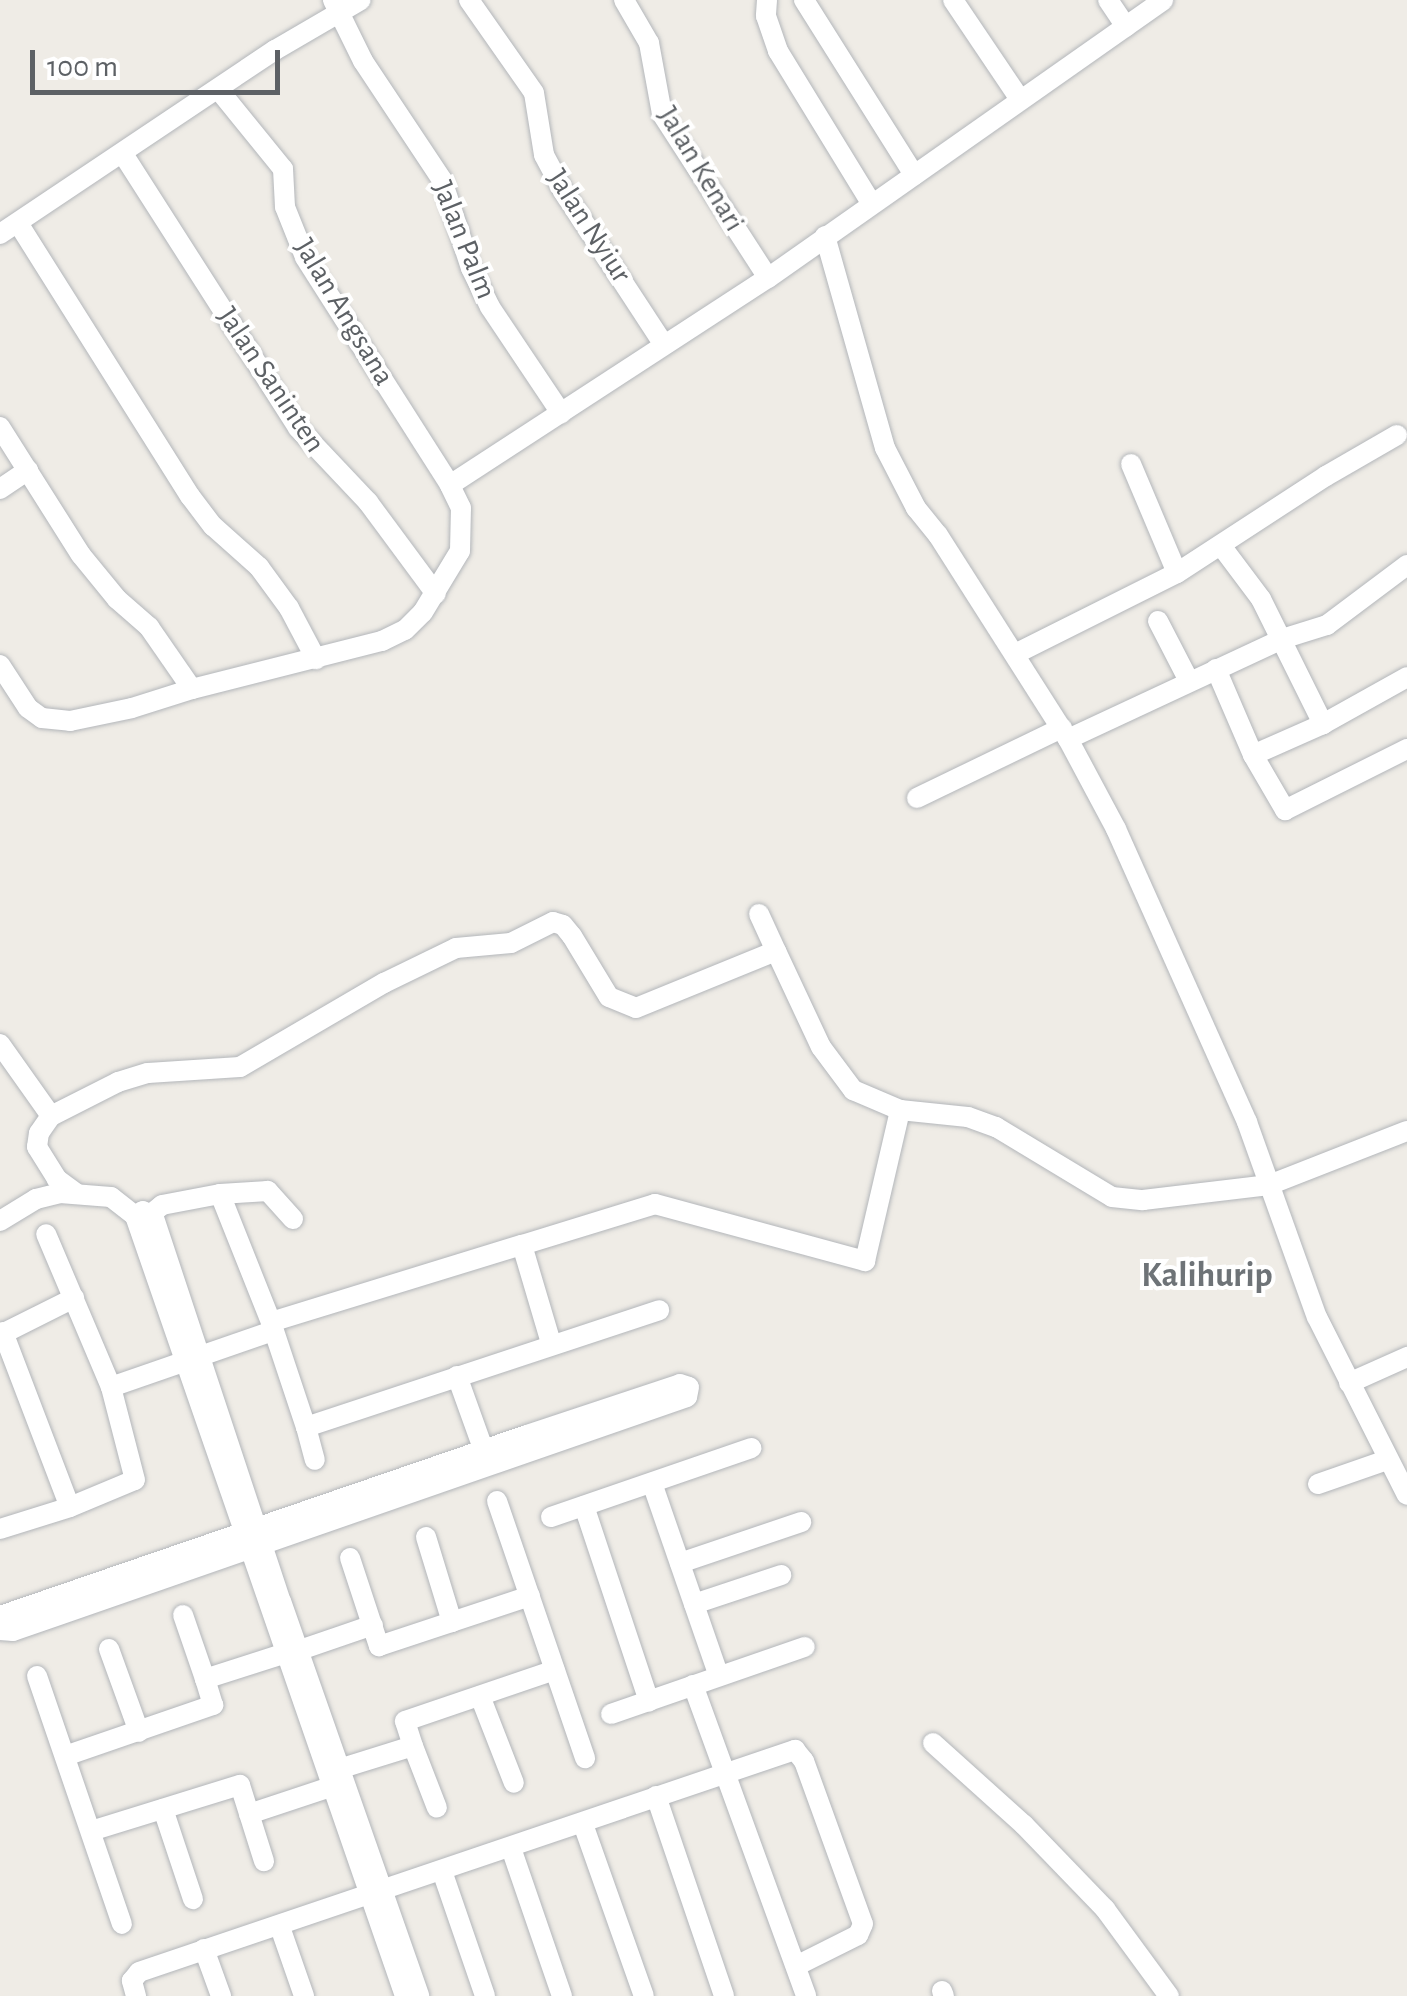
<!DOCTYPE html>
<html>
<head>
<meta charset="utf-8">
<style>
  body { margin:0 }
  #map { position:relative; width:1407px; height:1996px; overflow:hidden; background:#efece6; font-family:"Alegreya Sans",sans-serif }
  div>[style] { position:absolute }
  [style*='--x'] { left:calc(var(--x)*1px); top:calc(var(--y)*1px); width:calc(var(--w)*1px); rotate:calc(var(--a)*1deg) }
  .roads { filter:drop-shadow(0 0 2px #b3b6ba) drop-shadow(0 0 2px #b3b6ba) }
  .minor>* { height:20px; margin:-10px; padding:0 10px; transform-origin:10px; border-radius:10px; background:#fff }
  span { translate:-50% -50%; white-space:nowrap; text-align:center; line-height:1.15; -webkit-text-stroke:8px #fff; paint-order:stroke }
  .street-label { font-size:30px; color:#5d6165 }
  .quarter-label { font-size:35px; color:#6e7377; font-weight:700 }
  .scale { position:absolute; left:30px; top:50px; width:250px; height:45px; box-sizing:border-box; border:5px solid #5d6165; border-top:0; padding-left:12px; font-size:30px; line-height:35px; white-space:nowrap; color:#5d6165; -webkit-text-stroke:8px #fff; paint-order:stroke }
</style>
</head>
<body>
<div id="map">
  <div class="roads">
    <div class="minor">
      <i style="--x:333;--y:0;--w:68;--a:63.8"></i>
      <i style="--x:363;--y:61;--w:143;--a:56.4"></i>
      <i style="--x:442;--y:180;--w:93;--a:71.8"></i>
      <i style="--x:471;--y:268;--w:43;--a:64"></i>
      <i style="--x:490;--y:307;--w:128;--a:56.2"></i>
      <i style="--x:469;--y:0;--w:113;--a:55"></i>
      <i style="--x:534;--y:93;--w:63;--a:80.8"></i>
      <i style="--x:544;--y:155;--w:38;--a:62"></i>
      <i style="--x:562;--y:189;--w:186;--a:56.8"></i>
      <i style="--x:624;--y:0;--w:50;--a:59.8"></i>
      <i style="--x:649;--y:43;--w:72;--a:79.6"></i>
      <i style="--x:662;--y:114;--w:195;--a:57.1"></i>
      <i style="--x:767;--y:0;--w:16;--a:94"></i>
      <i style="--x:766;--y:16;--w:37;--a:71"></i>
      <i style="--x:778;--y:51;--w:178;--a:58.5"></i>
      <i style="--x:804;--y:0;--w:207;--a:57.8"></i>
      <i style="--x:953;--y:0;--w:118;--a:56"></i>
      <i style="--x:1108;--y:0;--w:32;--a:56"></i>
      <i style="--x:123;--y:154;--w:325;--a:57.4"></i>
      <i style="--x:298;--y:428;--w:102;--a:46.6"></i>
      <i style="--x:368;--y:502;--w:114;--a:53.5"></i>
      <i style="--x:18;--y:223;--w:323;--a:57.8"></i>
      <i style="--x:190;--y:496;--w:38;--a:53"></i>
      <i style="--x:213;--y:526;--w:62;--a:41.7"></i>
      <i style="--x:259;--y:567;--w:51;--a:53.8"></i>
      <i style="--x:289;--y:608;--w:58;--a:62.1"></i>
      <i style="--x:0;--y:234;--w:331;--a:-33.8"></i>
      <i style="--x:275;--y:50;--w:99;--a:-30.2"></i>
      <i style="--x:825;--y:236;--w:220;--a:74.2"></i>
      <i style="--x:885;--y:448;--w:68;--a:62.7"></i>
      <i style="--x:916;--y:508;--w:35;--a:51"></i>
      <i style="--x:938;--y:535;--w:242;--a:57.5"></i>
      <i style="--x:1068;--y:739;--w:102;--a:61.9"></i>
      <i style="--x:1116;--y:829;--w:321;--a:65.9"></i>
      <i style="--x:1247;--y:1122;--w:207;--a:70.3"></i>
      <i style="--x:1317;--y:1317;--w:199;--a:63.2"></i>
      <i style="--x:0;--y:427;--w:151;--a:57.7"></i>
      <i style="--x:81;--y:555;--w:57;--a:50.7"></i>
      <i style="--x:117;--y:599;--w:43;--a:41.2"></i>
      <i style="--x:149;--y:627;--w:75;--a:55.3"></i>
      <i style="--x:1131;--y:464;--w:118;--a:67.1"></i>
      <i style="--x:450;--y:485;--w:379;--a:-33.1"></i>
      <i style="--x:768;--y:278;--w:483;--a:-35.1"></i>
      <i style="--x:0;--y:489;--w:34;--a:-34"></i>
      <i style="--x:1222;--y:547;--w:65;--a:53.1"></i>
      <i style="--x:1261;--y:599;--w:140;--a:63.6"></i>
      <i style="--x:1158;--y:621;--w:68;--a:62.7"></i>
      <i style="--x:1015;--y:654;--w:181;--a:-26.6"></i>
      <i style="--x:1177;--y:573;--w:178;--a:-33.1"></i>
      <i style="--x:1326;--y:476;--w:82;--a:-30"></i>
      <i style="--x:0;--y:665;--w:51;--a:56.9"></i>
      <i style="--x:28;--y:708;--w:17;--a:36"></i>
      <i style="--x:42;--y:718;--w:28;--a:6"></i>
      <i style="--x:70;--y:721;--w:63;--a:-11.8"></i>
      <i style="--x:132;--y:708;--w:63;--a:-17.6"></i>
      <i style="--x:192;--y:689;--w:196;--a:-14.2"></i>
      <i style="--x:382;--y:641;--w:25;--a:-26"></i>
      <i style="--x:405;--y:630;--w:25;--a:-45"></i>
      <i style="--x:423;--y:612;--w:71;--a:-58.8"></i>
      <i style="--x:460;--y:551;--w:43;--a:-88.7"></i>
      <i style="--x:461;--y:508;--w:25;--a:-116"></i>
      <i style="--x:450;--y:485;--w:270;--a:-122.5"></i>
      <i style="--x:305;--y:257;--w:54;--a:-111.8"></i>
      <i style="--x:285;--y:207;--w:38;--a:-93"></i>
      <i style="--x:283;--y:169;--w:103;--a:-129.1"></i>
      <i style="--x:1216;--y:669;--w:94;--a:66.7"></i>
      <i style="--x:1253;--y:755;--w:64;--a:59.8"></i>
      <i style="--x:1285;--y:810;--w:136;--a:-26.6"></i>
      <i style="--x:1068;--y:739;--w:236;--a:-25"></i>
      <i style="--x:1282;--y:639;--w:47;--a:-17.3"></i>
      <i style="--x:1327;--y:625;--w:100;--a:-36.9"></i>
      <i style="--x:1253;--y:755;--w:77;--a:-23.9"></i>
      <i style="--x:1323;--y:724;--w:96;--a:-29.2"></i>
      <i style="--x:917;--y:798;--w:161;--a:-25.8"></i>
      <i style="--x:759;--y:914;--w:41;--a:65.3"></i>
      <i style="--x:0;--y:1044;--w:88;--a:54.7"></i>
      <i style="--x:76;--y:1193;--w:24;--a:-144"></i>
      <i style="--x:57;--y:1179;--w:38;--a:-122"></i>
      <i style="--x:37;--y:1147;--w:14;--a:-82"></i>
      <i style="--x:39;--y:1133;--w:21;--a:-55"></i>
      <i style="--x:51;--y:1116;--w:75;--a:-26.9"></i>
      <i style="--x:118;--y:1082;--w:31;--a:-17"></i>
      <i style="--x:148;--y:1073;--w:92;--a:-3.7"></i>
      <i style="--x:240;--y:1067;--w:167;--a:-30.3"></i>
      <i style="--x:384;--y:983;--w:80;--a:-25.9"></i>
      <i style="--x:456;--y:948;--w:55;--a:-5.2"></i>
      <i style="--x:511;--y:943;--w:47;--a:-26.6"></i>
      <i style="--x:553;--y:922;--w:10;--a:17"></i>
      <i style="--x:563;--y:925;--w:14;--a:51"></i>
      <i style="--x:572;--y:936;--w:71;--a:58.8"></i>
      <i style="--x:609;--y:997;--w:29;--a:22"></i>
      <i style="--x:636;--y:1008;--w:151;--a:-22.2"></i>
      <i style="--x:776;--y:951;--w:106;--a:64.9"></i>
      <i style="--x:821;--y:1047;--w:54;--a:53.3"></i>
      <i style="--x:853;--y:1090;--w:51;--a:23.1"></i>
      <i style="--x:900;--y:1110;--w:68;--a:5.9"></i>
      <i style="--x:968;--y:1117;--w:30;--a:20"></i>
      <i style="--x:996;--y:1127;--w:135;--a:31.1"></i>
      <i style="--x:1112;--y:1197;--w:31;--a:6"></i>
      <i style="--x:1143;--y:1200;--w:127;--a:-6.8"></i>
      <i style="--x:1269;--y:1185;--w:148;--a:-21.4"></i>
      <i style="--x:151;--y:1214;--w:14;--a:-39"></i>
      <i style="--x:162;--y:1205;--w:59;--a:-10.7"></i>
      <i style="--x:293;--y:1219;--w:38;--a:-132"></i>
      <i style="--x:268;--y:1191;--w:48;--a:176.4"></i>
      <i style="--x:220;--y:1194;--w:138;--a:68.3"></i>
      <i style="--x:271;--y:1322;--w:111;--a:71.6"></i>
      <i style="--x:306;--y:1427;--w:372;--a:-18.3"></i>
      <i style="--x:0;--y:1221;--w:42;--a:-31.4"></i>
      <i style="--x:36;--y:1199;--w:25;--a:-14"></i>
      <i style="--x:60;--y:1193;--w:51;--a:4.5"></i>
      <i style="--x:111;--y:1197;--w:31;--a:38"></i>
      <i style="--x:522;--y:1245;--w:139;--a:-17.1"></i>
      <i style="--x:655;--y:1204;--w:218;--a:15.2"></i>
      <i style="--x:865;--y:1261;--w:155;--a:-76.9"></i>
      <i style="--x:271;--y:1322;--w:263;--a:-17.1"></i>
      <i style="--x:522;--y:1245;--w:102;--a:73.5"></i>
      <i style="--x:3;--y:1332;--w:187;--a:69.1"></i>
      <i style="--x:0;--y:1335;--w:83;--a:-26.6"></i>
      <i style="--x:457;--y:1376;--w:80;--a:70.2"></i>
      <i style="--x:1349;--y:1383;--w:64;--a:-24.1"></i>
      <i style="--x:111;--y:1387;--w:171;--a:-19.1"></i>
      <i style="--x:306;--y:1427;--w:34;--a:75"></i>
      <i style="--x:652;--y:1483;--w:204;--a:70.9"></i>
      <i style="--x:1318;--y:1484;--w:73;--a:-19.2"></i>
      <i style="--x:497;--y:1501;--w:272;--a:71.1"></i>
      <i style="--x:584;--y:1506;--w:206;--a:71.6"></i>
      <i style="--x:551;--y:1517;--w:212;--a:-19"></i>
      <i style="--x:0;--y:1529;--w:73;--a:-17.4"></i>
      <i style="--x:70;--y:1507;--w:70;--a:-22.6"></i>
      <i style="--x:135;--y:1480;--w:96;--a:-104.5"></i>
      <i style="--x:111;--y:1387;--w:166;--a:-113"></i>
      <i style="--x:426;--y:1537;--w:89;--a:73"></i>
      <i style="--x:350;--y:1558;--w:93;--a:71.8"></i>
      <i style="--x:379;--y:1646;--w:159;--a:-18.3"></i>
      <i style="--x:680;--y:1563;--w:128;--a:-18.7"></i>
      <i style="--x:694;--y:1604;--w:92;--a:-18.4"></i>
      <i style="--x:183;--y:1615;--w:68;--a:71"></i>
      <i style="--x:0;--y:1616;--w:557;--a:-18.96"></i>
      <i style="--x:527;--y:1435;--w:161;--a:-18.4"></i>
      <i style="--x:680;--y:1384;--w:9;--a:18"></i>
      <i style="--x:689;--y:1387;--w:10;--a:101"></i>
      <i style="--x:687;--y:1397;--w:713;--a:160.85"></i>
      <i style="--x:13;--y:1631;--w:13;--a:-176"></i>
      <i style="--x:109;--y:1649;--w:88;--a:70.1"></i>
      <i style="--x:300;--y:1650;--w:77;--a:-18.9"></i>
      <i style="--x:37;--y:1676;--w:262;--a:71.1"></i>
      <i style="--x:693;--y:1685;--w:331;--a:70"></i>
      <i style="--x:480;--y:1696;--w:93;--a:68.7"></i>
      <i style="--x:611;--y:1714;--w:205;--a:-19.1"></i>
      <i style="--x:933;--y:1743;--w:122;--a:42"></i>
      <i style="--x:1024;--y:1825;--w:117;--a:46"></i>
      <i style="--x:1105;--y:1909;--w:108;--a:53.7"></i>
      <i style="--x:413;--y:1746;--w:66;--a:68.8"></i>
      <i style="--x:65;--y:1756;--w:157;--a:-19"></i>
      <i style="--x:213;--y:1705;--w:27;--a:-107"></i>
      <i style="--x:205;--y:1679;--w:82;--a:-17.8"></i>
      <i style="--x:339;--y:1769;--w:77;--a:-17.3"></i>
      <i style="--x:413;--y:1746;--w:26;--a:-108"></i>
      <i style="--x:405;--y:1721;--w:158;--a:-18.8"></i>
      <i style="--x:656;--y:1796;--w:211;--a:71.2"></i>
      <i style="--x:163;--y:1809;--w:95;--a:71.6"></i>
      <i style="--x:249;--y:1814;--w:85;--a:-18.4"></i>
      <i style="--x:583;--y:1824;--w:182;--a:70.5"></i>
      <i style="--x:91;--y:1831;--w:156;--a:-17.2"></i>
      <i style="--x:240;--y:1785;--w:80;--a:72.5"></i>
      <i style="--x:511;--y:1848;--w:157;--a:71"></i>
      <i style="--x:442;--y:1871;--w:132;--a:71"></i>
      <i style="--x:280;--y:1927;--w:73;--a:70.8"></i>
      <i style="--x:204;--y:1949;--w:50;--a:70.1"></i>
      <i style="--x:942;--y:1991;--w:5;--a:68"></i>
      <i style="--x:136;--y:1996;--w:16;--a:-105"></i>
      <i style="--x:132;--y:1981;--w:11;--a:-52"></i>
      <i style="--x:139;--y:1972;--w:693;--a:-18.7"></i>
      <i style="--x:795;--y:1750;--w:14;--a:51"></i>
      <i style="--x:804;--y:1761;--w:173;--a:70.1"></i>
      <i style="--x:863;--y:1924;--w:12;--a:114"></i>
      <i style="--x:858;--y:1935;--w:69;--a:153.4"></i>
      <i style="--x:405;--y:1996;--w:825;--a:-109.09"></i>
      <i style="--x:135;--y:1216;--w:9;--a:-32"></i>
      <i style="--x:143;--y:1211;--w:13;--a:32"></i>
      <i style="--x:154;--y:1218;--w:404;--a:71.7"></i>
      <i style="--x:281;--y:1601;--w:418;--a:70.7"></i>
    </div>
  </div>
  <div class="street-label">
    <span style="left:701px;top:169px;rotate:59deg">Jalan Kenari</span>
    <span style="left:589px;top:226px;rotate:57deg">Jalan Nyiur</span>
    <span style="left:464px;top:240px;rotate:68deg">Jalan Palm</span>
    <span style="left:344px;top:312px;rotate:59deg">Jalan Angsana</span>
    <span style="left:271px;top:380px;rotate:56deg">Jalan Saninten</span>
  </div>
  <div class="quarter-label">
    <span style="left:1207px;top:1276px">Kalihurip</span>
  </div>
  <div class="scale">100 m</div>
</div>
</body>
</html>
